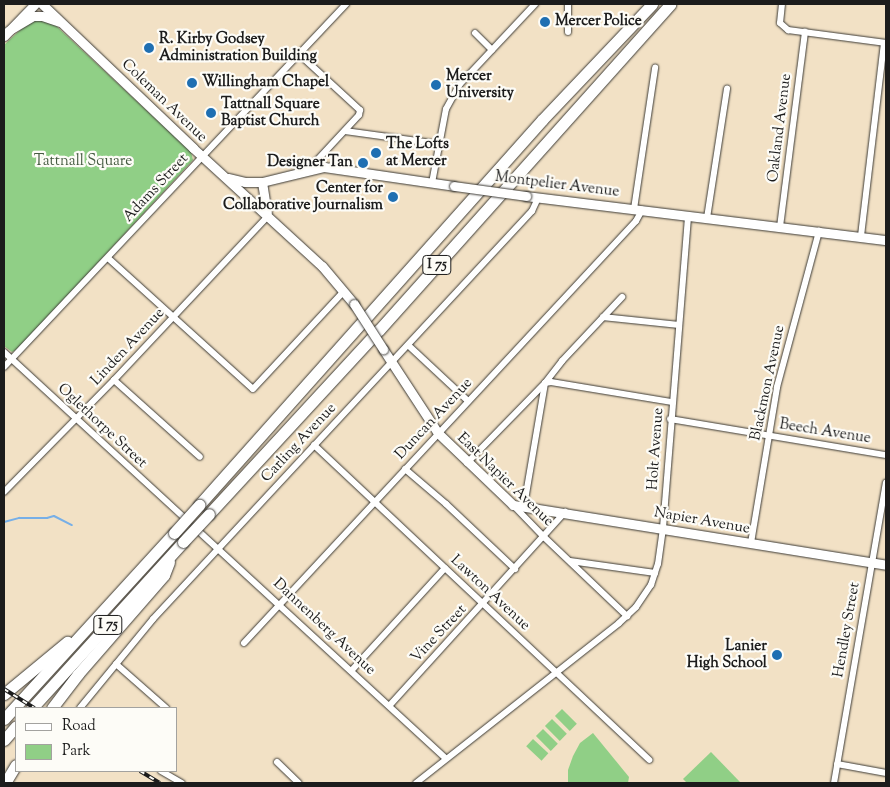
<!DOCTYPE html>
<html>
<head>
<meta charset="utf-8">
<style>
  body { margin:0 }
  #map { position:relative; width:890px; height:787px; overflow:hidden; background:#f2e1c5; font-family:"Sorts Mill Goudy",serif }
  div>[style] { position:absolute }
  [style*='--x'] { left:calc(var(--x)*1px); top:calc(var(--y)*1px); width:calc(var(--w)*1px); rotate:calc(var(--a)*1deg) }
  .green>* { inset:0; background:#90cf86; transform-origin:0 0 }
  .stream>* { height:2px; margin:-1px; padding:0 1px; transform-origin:1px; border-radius:1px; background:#77afe7 }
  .roads { filter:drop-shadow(0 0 1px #3c3a35) drop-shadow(0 0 1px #3c3a35) }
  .street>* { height:6px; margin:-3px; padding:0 3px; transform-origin:3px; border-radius:3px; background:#fff }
  .secondary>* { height:9px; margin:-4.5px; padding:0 4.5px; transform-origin:4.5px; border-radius:4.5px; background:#fff }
  .highway>* { height:11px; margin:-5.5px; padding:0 5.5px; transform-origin:5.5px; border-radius:5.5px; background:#fff }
  .rail>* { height:4px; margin-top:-2px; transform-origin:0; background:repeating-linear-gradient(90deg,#fdfcf7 0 5.5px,#1c1c1c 0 11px); box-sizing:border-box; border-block:1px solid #1c1c1c }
  .bridges { filter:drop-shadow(0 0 1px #3c3a35) drop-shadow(0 0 1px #3c3a35) }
  .secondary-bridge>* { height:9px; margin:-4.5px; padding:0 4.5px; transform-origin:4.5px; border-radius:4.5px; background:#fff }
  .highway-bridge>* { height:11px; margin:-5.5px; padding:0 5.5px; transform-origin:5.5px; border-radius:5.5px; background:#fff }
  .dots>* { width:14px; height:14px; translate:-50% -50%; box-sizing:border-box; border:2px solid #fdfcf7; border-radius:50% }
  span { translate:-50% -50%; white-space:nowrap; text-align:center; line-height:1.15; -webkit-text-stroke:4.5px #fdfcf7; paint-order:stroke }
  .shield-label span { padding:1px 4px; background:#fdfcf7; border:1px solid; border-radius:4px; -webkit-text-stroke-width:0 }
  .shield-label { font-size:14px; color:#1c1c1c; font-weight:700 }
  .poi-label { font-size:15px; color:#1c1c1c; font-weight:700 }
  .left { translate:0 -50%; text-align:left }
  .right { translate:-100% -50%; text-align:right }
  .street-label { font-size:15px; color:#1c1c1c }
  .park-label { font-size:15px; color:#455b41 }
  .frame { position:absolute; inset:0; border:5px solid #1c1c1c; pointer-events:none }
  .legend { position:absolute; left:15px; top:707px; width:162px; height:65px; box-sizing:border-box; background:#fdfcf7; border:1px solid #a3a29f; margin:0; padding:6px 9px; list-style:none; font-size:15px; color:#1c1c1c }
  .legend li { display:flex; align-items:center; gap:10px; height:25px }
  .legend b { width:25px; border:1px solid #a3a29f }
</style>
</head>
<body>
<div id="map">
  <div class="green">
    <i style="clip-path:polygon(33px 18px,52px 22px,191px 152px,193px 160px,18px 349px,12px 352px,4px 346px,4px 45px)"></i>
    <i style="left:562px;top:709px;width:21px;height:10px;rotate:45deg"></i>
    <i style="left:552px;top:719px;width:21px;height:10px;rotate:45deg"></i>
    <i style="left:543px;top:729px;width:21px;height:10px;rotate:45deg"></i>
    <i style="clip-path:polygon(593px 733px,629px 777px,628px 783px,568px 783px,568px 770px,573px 756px,580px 743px)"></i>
    <i style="left:533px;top:739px;width:21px;height:10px;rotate:43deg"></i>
    <i style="clip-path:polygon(711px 752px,741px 783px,687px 783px,683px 779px)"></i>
  </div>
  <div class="stream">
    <i style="--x:4;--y:522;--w:16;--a:-15"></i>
    <i style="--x:19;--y:518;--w:28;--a:0"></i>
    <i style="--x:47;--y:518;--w:7;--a:-16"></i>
    <i style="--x:54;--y:516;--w:20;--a:27"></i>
  </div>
  <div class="roads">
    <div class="street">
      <i style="--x:782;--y:4;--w:19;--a:96"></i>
      <i style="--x:780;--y:23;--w:11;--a:41"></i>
      <i style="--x:788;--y:30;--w:99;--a:7.6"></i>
      <i style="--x:568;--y:32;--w:28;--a:-90"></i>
      <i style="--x:475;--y:33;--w:24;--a:45"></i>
      <i style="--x:299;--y:54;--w:83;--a:42.6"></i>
      <i style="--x:360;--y:110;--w:5;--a:101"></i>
      <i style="--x:359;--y:115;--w:75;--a:132.8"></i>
      <i style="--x:345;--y:131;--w:95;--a:7.9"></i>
      <i style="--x:432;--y:183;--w:75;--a:-79.3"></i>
      <i style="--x:446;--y:109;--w:29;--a:-61"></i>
      <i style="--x:460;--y:84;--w:110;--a:-46.8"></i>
      <i style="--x:634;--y:209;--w:143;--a:-81.5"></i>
      <i style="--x:707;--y:218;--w:131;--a:-81.2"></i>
      <i style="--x:780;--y:227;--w:197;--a:-82.7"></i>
      <i style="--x:861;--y:236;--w:194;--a:-83.2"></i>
      <i style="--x:108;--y:258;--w:195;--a:42.1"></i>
      <i style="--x:253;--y:389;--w:134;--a:-47.1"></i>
      <i style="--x:603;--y:317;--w:76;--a:6"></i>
      <i style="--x:408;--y:345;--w:82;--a:43"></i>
      <i style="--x:4;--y:352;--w:248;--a:42.6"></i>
      <i style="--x:4;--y:367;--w:499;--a:-46.7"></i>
      <i style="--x:114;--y:380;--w:115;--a:41.8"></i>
      <i style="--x:670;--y:419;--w:219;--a:9.5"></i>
      <i style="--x:314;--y:445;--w:460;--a:43.2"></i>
      <i style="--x:467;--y:463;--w:112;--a:-45.7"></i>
      <i style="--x:545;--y:383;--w:6;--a:-9"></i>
      <i style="--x:551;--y:382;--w:123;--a:9.4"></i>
      <i style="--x:405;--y:469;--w:54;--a:40.5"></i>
      <i style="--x:446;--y:504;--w:95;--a:43.3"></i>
      <i style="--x:4;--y:492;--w:157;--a:-45.5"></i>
      <i style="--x:114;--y:380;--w:225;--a:-46.8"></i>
      <i style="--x:513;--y:505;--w:45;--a:45.9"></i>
      <i style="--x:544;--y:537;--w:115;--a:43.6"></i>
      <i style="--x:524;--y:506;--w:125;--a:-80.3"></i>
      <i style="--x:545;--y:383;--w:28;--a:-52"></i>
      <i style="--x:562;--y:361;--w:88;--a:-46.8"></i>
      <i style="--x:194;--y:527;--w:341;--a:42.6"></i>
      <i style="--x:751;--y:543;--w:158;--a:-80.5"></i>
      <i style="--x:777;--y:387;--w:162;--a:-74.9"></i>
      <i style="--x:570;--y:561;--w:86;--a:8"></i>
      <i style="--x:244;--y:643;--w:576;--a:-47.11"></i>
      <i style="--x:636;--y:221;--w:13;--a:-61"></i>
      <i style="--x:116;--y:664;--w:67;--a:41.3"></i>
      <i style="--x:352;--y:670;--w:138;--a:-47.6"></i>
      <i style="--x:390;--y:705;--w:261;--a:-47.8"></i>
      <i style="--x:80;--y:708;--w:115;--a:-50.6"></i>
      <i style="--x:153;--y:619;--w:557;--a:-47.11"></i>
      <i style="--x:532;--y:211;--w:14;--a:-65"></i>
      <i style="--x:277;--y:762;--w:30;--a:44"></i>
      <i style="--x:837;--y:764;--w:50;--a:10.4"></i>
      <i style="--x:161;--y:771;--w:24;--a:30"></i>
      <i style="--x:416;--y:783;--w:258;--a:-38.2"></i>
      <i style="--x:619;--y:623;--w:23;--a:-43"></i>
      <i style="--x:636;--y:607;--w:27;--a:-56"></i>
      <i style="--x:651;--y:585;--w:22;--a:-72"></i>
      <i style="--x:658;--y:564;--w:36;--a:-82"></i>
      <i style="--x:663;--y:528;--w:313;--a:-85.4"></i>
      <i style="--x:834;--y:783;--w:305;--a:-80.2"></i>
    </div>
    <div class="secondary">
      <i style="--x:42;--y:4;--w:209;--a:43.6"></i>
      <i style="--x:193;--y:148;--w:175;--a:42.5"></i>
      <i style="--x:322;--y:266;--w:50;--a:49.9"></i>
      <i style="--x:8;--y:31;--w:29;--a:-31"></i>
      <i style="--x:33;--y:16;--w:9;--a:0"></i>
      <i style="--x:42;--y:16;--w:18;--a:19"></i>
      <i style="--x:4;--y:36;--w:45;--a:-45.9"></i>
      <i style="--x:228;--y:178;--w:17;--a:13"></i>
      <i style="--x:245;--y:182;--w:17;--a:0"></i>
      <i style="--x:262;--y:182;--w:64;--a:-13.6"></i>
      <i style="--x:324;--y:167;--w:131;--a:8.3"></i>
      <i style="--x:262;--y:182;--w:31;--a:81"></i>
      <i style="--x:526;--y:196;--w:363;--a:7"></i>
      <i style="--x:383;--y:349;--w:100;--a:56.8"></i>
      <i style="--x:438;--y:433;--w:104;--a:43.8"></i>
      <i style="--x:513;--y:505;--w:378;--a:9.1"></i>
    </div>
    <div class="highway">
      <i style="--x:199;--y:505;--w:516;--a:-48.3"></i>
      <i style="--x:542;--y:120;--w:160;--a:-46.5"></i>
      <i style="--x:209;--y:514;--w:251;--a:-47.3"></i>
      <i style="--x:379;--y:330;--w:437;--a:-48.2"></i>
      <i style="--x:4;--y:694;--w:82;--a:-39.5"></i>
      <i style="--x:32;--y:708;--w:224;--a:-47.7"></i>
      <i style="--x:52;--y:708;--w:43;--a:-52.6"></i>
      <i style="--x:78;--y:674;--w:131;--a:-49"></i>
      <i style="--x:164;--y:575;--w:14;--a:-69"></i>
      <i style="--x:4;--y:719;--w:252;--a:-47.6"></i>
      <i style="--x:4;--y:740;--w:18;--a:-49"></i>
      <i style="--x:5;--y:783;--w:21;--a:-59"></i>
    </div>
  </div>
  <div class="rail">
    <i style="--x:4;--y:689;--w:36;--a:32"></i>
    <i style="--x:140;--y:771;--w:23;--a:31"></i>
  </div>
  <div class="bridges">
    <div class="secondary-bridge">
      <i style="--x:454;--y:186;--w:73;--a:7.9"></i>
      <i style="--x:354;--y:304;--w:54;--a:57.2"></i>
    </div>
    <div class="highway-bridge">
      <i style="--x:174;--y:533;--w:38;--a:-48"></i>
      <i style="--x:183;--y:542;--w:38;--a:-47"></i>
    </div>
  </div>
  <div class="dots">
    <i style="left:545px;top:22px;background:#1f6fb2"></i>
    <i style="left:149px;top:48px;background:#1f6fb2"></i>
    <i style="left:192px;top:83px;background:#1f6fb2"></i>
    <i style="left:436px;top:85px;background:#1f6fb2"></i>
    <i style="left:211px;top:113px;background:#1f6fb2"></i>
    <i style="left:376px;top:153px;background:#1f6fb2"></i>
    <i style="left:363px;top:163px;background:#1f6fb2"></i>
    <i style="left:393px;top:197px;background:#1f6fb2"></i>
    <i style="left:777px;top:655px;background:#1f6fb2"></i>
  </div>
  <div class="shield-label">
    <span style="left:437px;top:265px">I 75</span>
    <span style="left:108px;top:625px">I 75</span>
  </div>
  <div class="poi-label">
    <span class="left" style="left:555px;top:22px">Mercer Police</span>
    <span class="left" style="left:159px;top:48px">R. Kirby Godsey<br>Administration Building</span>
    <span class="left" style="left:446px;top:85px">Mercer<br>University</span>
    <span class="left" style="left:202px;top:83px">Willingham Chapel</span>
    <span class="left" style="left:221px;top:113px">Tattnall Square<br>Baptist Church</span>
    <span class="left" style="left:386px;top:153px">The Lofts<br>at Mercer</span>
    <span class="right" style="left:353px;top:163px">Designer Tan</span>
    <span class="right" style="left:383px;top:197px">Center for<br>Collaborative Journalism</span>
    <span class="right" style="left:767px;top:655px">Lanier<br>High School</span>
  </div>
  <div class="street-label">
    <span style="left:164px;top:101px;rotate:44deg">Coleman Avenue</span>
    <span style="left:780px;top:128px;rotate:-83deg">Oakland Avenue</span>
    <span style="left:557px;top:185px;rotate:7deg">Montpelier Avenue</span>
    <span style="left:156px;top:188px;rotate:-47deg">Adams Street</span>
    <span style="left:128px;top:347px;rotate:-47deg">Linden Avenue</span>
    <span style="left:768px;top:383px;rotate:-78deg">Blackmon Avenue</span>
    <span style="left:434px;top:419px;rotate:-47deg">Duncan Avenue</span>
    <span style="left:102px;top:426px;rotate:43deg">Oglethorpe Street</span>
    <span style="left:825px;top:432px;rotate:9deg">Beech Avenue</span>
    <span style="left:299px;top:443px;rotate:-47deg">Carling Avenue</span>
    <span style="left:656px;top:449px;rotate:-86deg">Holt Avenue</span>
    <span style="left:505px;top:480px;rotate:44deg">East Napier Avenue</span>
    <span style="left:702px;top:521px;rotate:10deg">Napier Avenue</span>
    <span style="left:490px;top:593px;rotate:43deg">Lawton Avenue</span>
    <span style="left:324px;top:627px;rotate:43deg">Dannenberg Avenue</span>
    <span style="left:847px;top:630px;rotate:-80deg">Hendley Street</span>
    <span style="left:439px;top:634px;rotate:-47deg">Vine Street</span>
  </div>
  <div class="park-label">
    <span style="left:83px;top:162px">Tattnall Square</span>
  </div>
  <div class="frame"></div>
  <ul class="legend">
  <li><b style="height:6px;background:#fff"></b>Road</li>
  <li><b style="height:14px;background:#90cf86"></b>Park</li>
  </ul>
</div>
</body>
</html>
